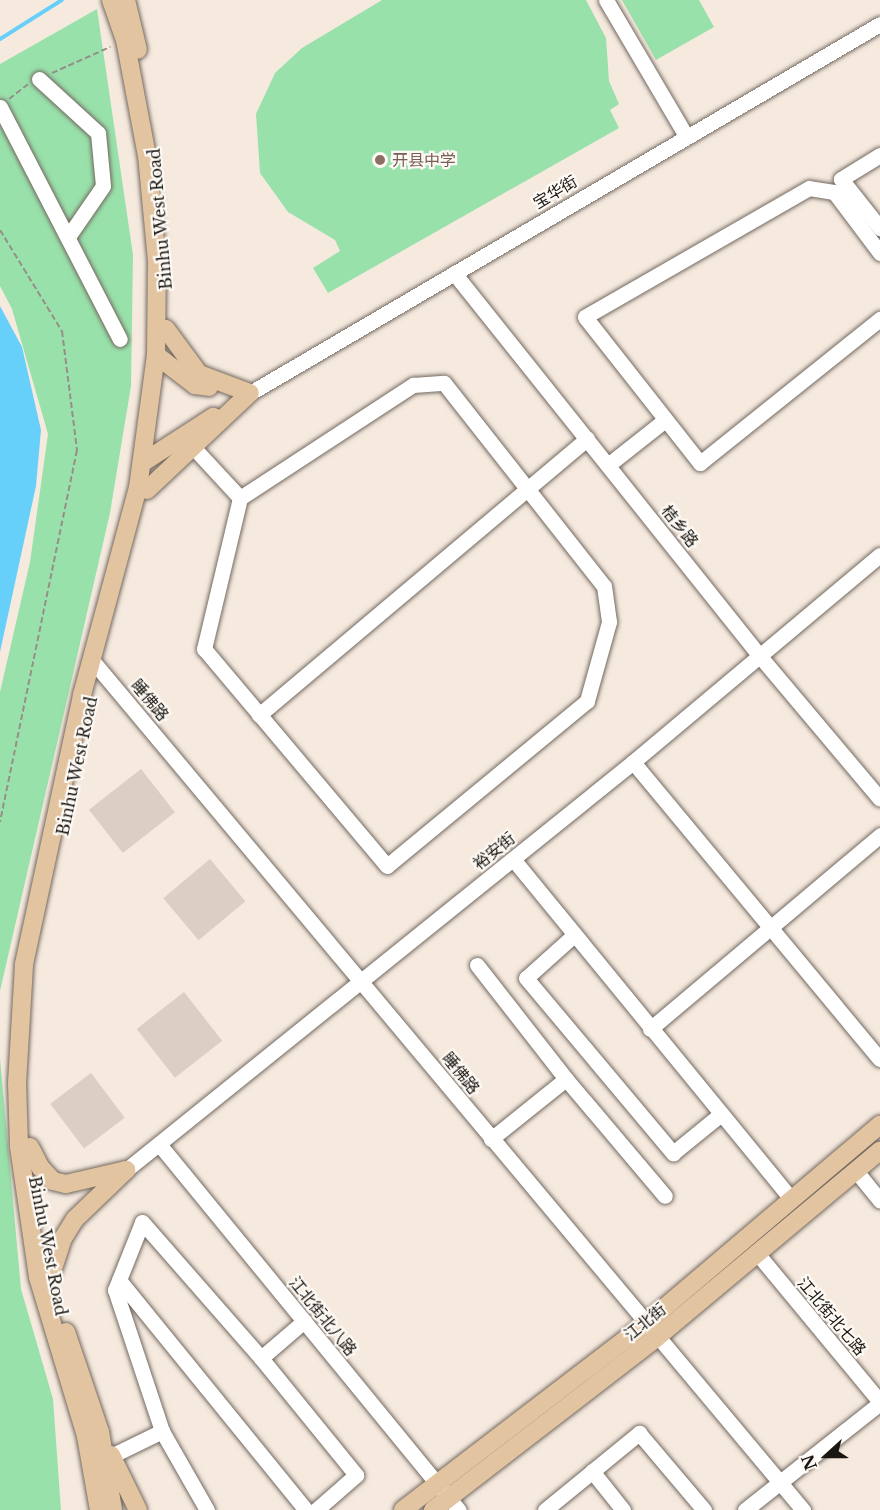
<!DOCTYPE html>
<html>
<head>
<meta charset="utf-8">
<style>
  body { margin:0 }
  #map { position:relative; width:880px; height:1510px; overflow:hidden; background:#f6eadf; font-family:"Libre Baskerville","Noto Sans SC",serif }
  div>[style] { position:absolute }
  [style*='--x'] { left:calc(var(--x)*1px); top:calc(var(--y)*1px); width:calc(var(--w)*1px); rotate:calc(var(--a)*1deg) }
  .green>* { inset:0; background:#99e1ab }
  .water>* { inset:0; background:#67d0fa }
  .stream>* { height:4px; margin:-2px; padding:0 2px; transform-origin:2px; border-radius:2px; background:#67d0fa }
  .building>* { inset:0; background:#dacec5; transform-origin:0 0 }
  .path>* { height:2px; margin-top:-1px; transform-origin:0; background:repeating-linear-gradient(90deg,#978f87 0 6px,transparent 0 9px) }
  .roads { filter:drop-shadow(0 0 2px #736960) drop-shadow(0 0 2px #736960) }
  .minor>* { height:15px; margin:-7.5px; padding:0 7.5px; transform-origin:7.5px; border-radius:7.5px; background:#fff }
  .major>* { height:18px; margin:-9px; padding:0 9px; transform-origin:9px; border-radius:9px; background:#e3c4a1 }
  .dots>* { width:16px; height:16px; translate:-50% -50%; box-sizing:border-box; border:3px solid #fdf9f4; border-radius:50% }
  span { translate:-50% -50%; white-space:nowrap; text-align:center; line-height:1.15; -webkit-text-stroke:4.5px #fdf9f4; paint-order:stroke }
  .education-label { font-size:16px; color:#785e54 }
  .left { translate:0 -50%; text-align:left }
  .street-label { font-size:16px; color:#1a1612 }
  .north { position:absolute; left:796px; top:1426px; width:60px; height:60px; -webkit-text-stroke:4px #fdf9f4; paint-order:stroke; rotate:249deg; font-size:16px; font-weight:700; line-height:24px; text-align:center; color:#1a1612 }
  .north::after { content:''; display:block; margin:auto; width:21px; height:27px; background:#1a1612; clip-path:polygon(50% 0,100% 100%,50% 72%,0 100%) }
</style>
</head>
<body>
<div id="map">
  <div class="green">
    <i style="clip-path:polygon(382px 0,586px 0,606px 38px,609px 81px,619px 104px,610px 110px,619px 128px,328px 293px,313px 268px,340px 251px,335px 240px,288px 212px,260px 173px,256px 114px,275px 73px,302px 48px)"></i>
    <i style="clip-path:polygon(622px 0,699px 0,714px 27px,656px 60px)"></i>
    <i style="clip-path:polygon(97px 9px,133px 255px,131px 386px,110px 513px,0 991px,0 692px,30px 562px,48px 434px,12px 309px,0 286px,0 64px)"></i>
    <i style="clip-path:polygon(0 1058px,21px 1289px,53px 1399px,61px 1510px,0 1510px)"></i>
  </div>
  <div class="water">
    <i style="clip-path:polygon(0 306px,22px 347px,41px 430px,36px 486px,0 652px)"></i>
  </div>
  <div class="stream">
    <i style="--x:0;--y:39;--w:73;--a:-32.2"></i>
  </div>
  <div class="building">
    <i style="left:141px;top:769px;width:55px;height:66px;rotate:52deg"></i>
    <i style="left:210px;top:859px;width:55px;height:61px;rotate:50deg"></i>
    <i style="left:184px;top:992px;width:62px;height:60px;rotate:52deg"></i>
    <i style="left:91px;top:1073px;width:56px;height:51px;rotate:53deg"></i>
  </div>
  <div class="path">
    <i style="--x:52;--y:73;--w:64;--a:-24.1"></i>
    <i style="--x:9;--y:99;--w:24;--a:-38"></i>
    <i style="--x:0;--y:230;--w:119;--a:58.5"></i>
    <i style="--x:62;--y:331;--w:120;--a:82.8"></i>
    <i style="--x:77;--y:450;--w:380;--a:101.7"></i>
  </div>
  <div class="roads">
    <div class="minor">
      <i style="--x:606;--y:0;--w:158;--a:59.5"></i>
      <i style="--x:39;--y:79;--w:80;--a:42.5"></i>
      <i style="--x:98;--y:133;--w:53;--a:84.6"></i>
      <i style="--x:103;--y:186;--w:62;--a:124.5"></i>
      <i style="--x:0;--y:107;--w:261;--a:62.7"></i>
      <i style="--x:880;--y:155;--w:46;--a:148.4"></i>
      <i style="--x:841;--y:179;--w:63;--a:51.5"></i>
      <i style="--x:880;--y:253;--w:76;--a:-127"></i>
      <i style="--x:834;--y:192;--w:25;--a:-171"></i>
      <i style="--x:809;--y:188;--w:258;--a:150.1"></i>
      <i style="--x:585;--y:317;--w:186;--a:51.8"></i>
      <i style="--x:700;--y:463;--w:231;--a:-38.7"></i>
      <i style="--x:454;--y:273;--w:487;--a:51.4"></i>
      <i style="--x:758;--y:654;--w:189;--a:49.9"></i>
      <i style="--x:444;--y:383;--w:258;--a:51.8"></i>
      <i style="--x:604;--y:586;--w:36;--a:82"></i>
      <i style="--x:609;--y:622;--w:82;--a:105.6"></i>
      <i style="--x:587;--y:701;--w:259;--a:140.5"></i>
      <i style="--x:387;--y:866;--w:284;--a:-130.1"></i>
      <i style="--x:204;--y:649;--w:155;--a:-76.6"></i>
      <i style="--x:240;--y:498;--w:207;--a:-33.2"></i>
      <i style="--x:413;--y:385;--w:31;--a:-4"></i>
      <i style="--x:250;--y:393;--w:730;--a:-30.36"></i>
      <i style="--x:193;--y:447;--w:69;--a:47.3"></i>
      <i style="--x:608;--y:465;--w:73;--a:-38.3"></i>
      <i style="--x:91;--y:659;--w:1110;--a:50.08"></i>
      <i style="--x:259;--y:715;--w:429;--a:-40.1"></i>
      <i style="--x:633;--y:762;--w:386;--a:50.3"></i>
      <i style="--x:513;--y:859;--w:439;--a:50.7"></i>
      <i style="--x:574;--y:935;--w:64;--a:138.1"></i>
      <i style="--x:526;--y:978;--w:229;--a:50"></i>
      <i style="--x:673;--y:1153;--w:62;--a:-39.1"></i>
      <i style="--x:477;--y:965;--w:145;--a:52"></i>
      <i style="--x:566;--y:1079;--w:153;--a:49.8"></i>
      <i style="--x:650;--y:1029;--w:301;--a:-40.1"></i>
      <i style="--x:491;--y:1139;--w:96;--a:-38.7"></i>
      <i style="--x:159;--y:1144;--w:473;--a:50.7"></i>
      <i style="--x:126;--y:1170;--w:651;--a:-38.82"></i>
      <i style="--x:633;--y:762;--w:322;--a:-40"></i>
      <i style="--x:856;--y:1171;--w:38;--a:51"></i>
      <i style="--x:756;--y:1252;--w:195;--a:50.4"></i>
      <i style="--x:119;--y:1280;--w:296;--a:50.9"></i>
      <i style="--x:261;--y:1358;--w:57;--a:-40.7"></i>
      <i style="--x:111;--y:1456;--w:57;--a:-26.1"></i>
      <i style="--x:592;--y:1471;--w:50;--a:51.5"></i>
      <i style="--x:207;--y:1510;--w:91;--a:-119.7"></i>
      <i style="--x:162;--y:1431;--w:149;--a:-108.4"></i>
      <i style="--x:115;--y:1290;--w:73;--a:-68.3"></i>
      <i style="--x:142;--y:1222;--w:181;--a:48.8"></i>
      <i style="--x:261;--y:1358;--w:151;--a:50.9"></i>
      <i style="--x:356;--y:1475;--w:53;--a:138.8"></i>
      <i style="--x:545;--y:1510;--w:122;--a:-39.3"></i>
      <i style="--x:639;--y:1433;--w:101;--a:49.8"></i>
      <i style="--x:745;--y:1510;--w:172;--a:-38.4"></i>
    </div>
    <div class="major">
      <i style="--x:126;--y:0;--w:51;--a:76.5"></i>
      <i style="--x:166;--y:329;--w:56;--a:53.7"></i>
      <i style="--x:199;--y:374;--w:54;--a:20.4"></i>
      <i style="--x:156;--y:355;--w:49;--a:37.6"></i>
      <i style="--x:195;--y:385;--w:14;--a:8"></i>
      <i style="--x:142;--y:463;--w:85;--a:-32.9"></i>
      <i style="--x:147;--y:490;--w:141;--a:-43.3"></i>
      <i style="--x:30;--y:1147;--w:22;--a:63"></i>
      <i style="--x:40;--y:1167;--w:19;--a:47"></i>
      <i style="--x:53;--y:1181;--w:13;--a:13"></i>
      <i style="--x:66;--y:1184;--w:62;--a:-13.1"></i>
      <i style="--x:126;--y:1170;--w:71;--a:136.1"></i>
      <i style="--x:75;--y:1219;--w:22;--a:122"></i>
      <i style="--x:63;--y:1238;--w:39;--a:108"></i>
      <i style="--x:66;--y:1332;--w:106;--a:71.2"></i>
      <i style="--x:100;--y:1432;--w:79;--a:80.5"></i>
      <i style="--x:111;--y:1455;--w:61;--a:63.9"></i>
      <i style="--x:99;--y:1510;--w:75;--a:-100"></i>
      <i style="--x:86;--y:1436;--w:166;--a:-106.8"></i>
      <i style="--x:38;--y:1277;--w:132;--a:-98.3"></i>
      <i style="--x:19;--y:1146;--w:63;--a:-91.8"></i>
      <i style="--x:17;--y:1083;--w:119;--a:-86.6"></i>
      <i style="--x:24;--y:964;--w:275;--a:-77.8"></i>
      <i style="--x:82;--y:695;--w:214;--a:-74.9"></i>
      <i style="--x:138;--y:488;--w:134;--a:-82.3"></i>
      <i style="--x:156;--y:355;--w:94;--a:-89.4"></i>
      <i style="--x:157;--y:261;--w:105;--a:-95.4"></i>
      <i style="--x:147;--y:156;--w:118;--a:-100.7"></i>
      <i style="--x:125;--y:40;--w:42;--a:-109.3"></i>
      <i style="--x:403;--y:1510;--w:305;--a:-37.5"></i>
      <i style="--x:645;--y:1324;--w:308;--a:-40.3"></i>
      <i style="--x:433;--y:1510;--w:282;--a:-37.6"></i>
      <i style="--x:656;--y:1338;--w:292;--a:-39.9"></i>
    </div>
  </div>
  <div class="dots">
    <i style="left:380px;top:160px;background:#8d6e63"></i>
  </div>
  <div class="education-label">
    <span class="left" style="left:392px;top:160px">开县中学</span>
  </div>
  <div class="street-label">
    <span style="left:555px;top:192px;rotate:-31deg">宝华街</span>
    <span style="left:160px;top:219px;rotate:-95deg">Binhu West Road</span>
    <span style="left:680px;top:526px;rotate:52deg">桔乡路</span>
    <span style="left:150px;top:700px;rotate:50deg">睡佛路</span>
    <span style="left:77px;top:766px;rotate:-78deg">Binhu West Road</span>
    <span style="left:494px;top:851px;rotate:-39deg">裕安街</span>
    <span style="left:461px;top:1073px;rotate:51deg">睡佛路</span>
    <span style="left:48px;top:1246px;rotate:79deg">Binhu West Road</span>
    <span style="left:323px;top:1316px;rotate:51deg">江北街北八路</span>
    <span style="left:832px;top:1316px;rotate:50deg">江北街北七路</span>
    <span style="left:645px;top:1322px;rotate:-39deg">江北街</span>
  </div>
  <div class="north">N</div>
</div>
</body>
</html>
